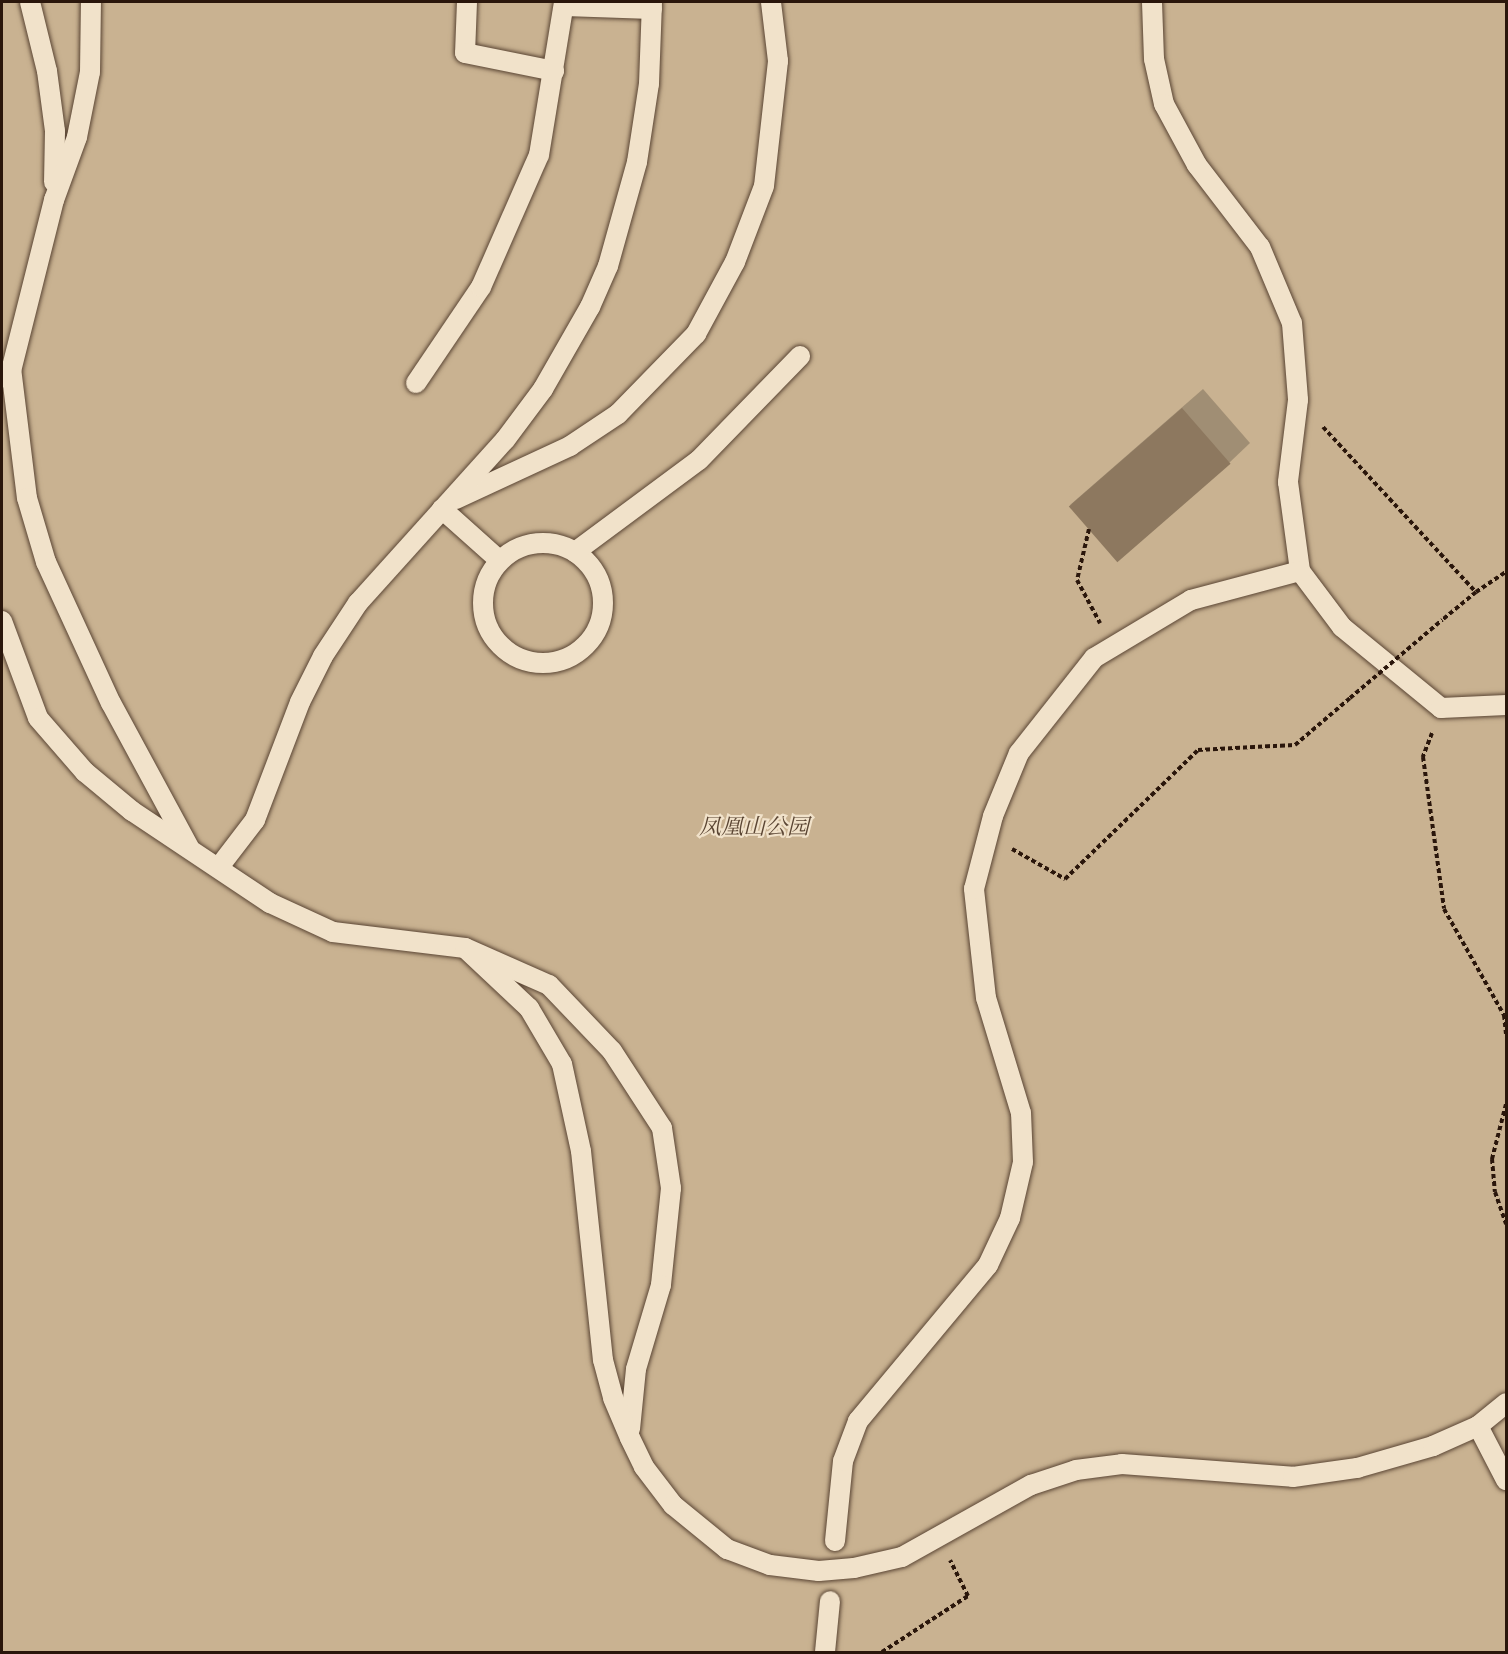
<!DOCTYPE html>
<html>
<head>
<meta charset="utf-8">
<style>
  body { margin:0 }
  #map { position:relative; width:1508px; height:1654px; overflow:hidden; background:#e9d2ad; font-family:"Gentium Book Plus","Noto Serif SC",serif }
  div>[style] { position:absolute }
  [style*='--x'] { left:calc(var(--x)*1px); top:calc(var(--y)*1px); width:calc(var(--w)*1px); rotate:calc(var(--a)*1deg) }
  .green>* { inset:0; background:#c9b291; transform-origin:0 0 }
  .shadow>* { inset:0; background:#0003 }
  .building>* { inset:0; background:#8d785f; transform-origin:0 0 }
  .path>* { height:4px; margin-top:-2px; transform-origin:0; background:repeating-linear-gradient(90deg,#2a160b 0 4.5px,transparent 0 7.5px) }
  .roads { filter:drop-shadow(0 0 2px #5a4534) drop-shadow(0 0 2px #5a4534) }
  .lane>* { height:20px; margin:-10px; padding:0 10px; transform-origin:10px; border-radius:10px; background:#f1e2ca }
  .lane>.ring { margin:-10px; padding:0; box-sizing:content-box; background:none; border:20px solid #f1e2ca; border-radius:50% }
  .path-bridge>* { height:4px; margin-top:-2px; transform-origin:0; background:repeating-linear-gradient(90deg,#2a160b 0 4.5px,transparent 0 7.5px) }
  span { translate:-50% -50%; white-space:nowrap; text-align:center; line-height:1.15; -webkit-text-stroke:4.5px #f1e2ca; paint-order:stroke }
  .park-label { font-size:22px; color:#5a4533; font-style:italic }
  .frame { position:absolute; inset:0; border:3px solid #2a160b; pointer-events:none }
</style>
</head>
<body>
<div id="map">
  <div class="green">
    <i style="left:2px;top:2px;width:1504px;height:1650px"></i>
  </div>
  <div class="shadow">
    <i style="clip-path:polygon(1203px 389px,1250px 443px,1229px 463px,1070px 505px)"></i>
  </div>
  <div class="building">
    <i style="left:1182px;top:408px;width:74px;height:150px;rotate:49deg"></i>
  </div>
  <div class="path">
    <i style="--x:1323;--y:427;--w:225;--a:47.2"></i>
    <i style="--x:1476;--y:592;--w:44;--a:140.5"></i>
    <i style="--x:1089;--y:529;--w:52;--a:103.2"></i>
    <i style="--x:1077;--y:580;--w:49;--a:61.9"></i>
    <i style="--x:1476;--y:592;--w:36;--a:-34"></i>
    <i style="--x:1432;--y:733;--w:26;--a:111"></i>
    <i style="--x:1423;--y:757;--w:153;--a:82.1"></i>
    <i style="--x:1444;--y:909;--w:122;--a:60.5"></i>
    <i style="--x:1504;--y:1015;--w:19;--a:84"></i>
    <i style="--x:1012;--y:849;--w:61;--a:29.5"></i>
    <i style="--x:1065;--y:879;--w:185;--a:-44.1"></i>
    <i style="--x:1198;--y:750;--w:97;--a:-3"></i>
    <i style="--x:1295;--y:745;--w:72;--a:-40.5"></i>
    <i style="--x:1506;--y:1104;--w:57;--a:104.3"></i>
    <i style="--x:1492;--y:1159;--w:33;--a:85"></i>
    <i style="--x:1495;--y:1192;--w:34;--a:71"></i>
    <i style="--x:882;--y:1652;--w:103;--a:-33.1"></i>
    <i style="--x:968;--y:1596;--w:40;--a:-116.6"></i>
  </div>
  <div class="roads">
    <div class="lane">
      <i style="--x:30;--y:2;--w:71;--a:76.2"></i>
      <i style="--x:47;--y:71;--w:61;--a:82.4"></i>
      <i style="--x:55;--y:131;--w:51;--a:91.1"></i>
      <i style="--x:467;--y:2;--w:51;--a:92.2"></i>
      <i style="--x:465;--y:53;--w:91;--a:11.4"></i>
      <i style="--x:1152;--y:2;--w:57;--a:88"></i>
      <i style="--x:1154;--y:59;--w:46;--a:77.5"></i>
      <i style="--x:1164;--y:104;--w:69;--a:61.6"></i>
      <i style="--x:1197;--y:165;--w:103;--a:52.5"></i>
      <i style="--x:1260;--y:247;--w:82;--a:67.2"></i>
      <i style="--x:1292;--y:323;--w:77;--a:85.5"></i>
      <i style="--x:1298;--y:400;--w:83;--a:97"></i>
      <i style="--x:1288;--y:482;--w:90;--a:82.3"></i>
      <i style="--x:1300;--y:571;--w:70;--a:53.1"></i>
      <i style="--x:1342;--y:627;--w:128;--a:39.3"></i>
      <i style="--x:1441;--y:708;--w:65;--a:-2.6"></i>
      <i style="--x:565;--y:6;--w:87;--a:2"></i>
      <i style="--x:11;--y:368;--w:131;--a:83"></i>
      <i style="--x:27;--y:498;--w:67;--a:73.5"></i>
      <i style="--x:46;--y:562;--w:155;--a:65.3"></i>
      <i style="--x:111;--y:703;--w:164;--a:61.6"></i>
      <i style="--x:9;--y:379;--w:185;--a:-75.9"></i>
      <i style="--x:54;--y:200;--w:67;--a:-69.9"></i>
      <i style="--x:77;--y:137;--w:66;--a:-78.7"></i>
      <i style="--x:90;--y:72;--w:70;--a:-89.2"></i>
      <i style="--x:416;--y:383;--w:116;--a:-55.9"></i>
      <i style="--x:481;--y:287;--w:144;--a:-66.3"></i>
      <i style="--x:539;--y:155;--w:155;--a:-80.7"></i>
      <i style="--x:456;--y:499;--w:126;--a:-24.9"></i>
      <i style="--x:570;--y:446;--w:58;--a:-33.7"></i>
      <i style="--x:618;--y:414;--w:112;--a:-45.7"></i>
      <i style="--x:696;--y:334;--w:82;--a:-61.6"></i>
      <i style="--x:735;--y:262;--w:81;--a:-69.1"></i>
      <i style="--x:764;--y:186;--w:126;--a:-83.6"></i>
      <i style="--x:778;--y:61;--w:59;--a:-96.8"></i>
      <i style="--x:442;--y:509;--w:76;--a:41.8"></i>
      <i class="ring" style="left:483px;top:543px;width:100px;height:100px"></i>
      <i style="--x:575;--y:552;--w:154;--a:-36.6"></i>
      <i style="--x:699;--y:460;--w:145;--a:-45.8"></i>
      <i style="--x:2;--y:621;--w:103;--a:69.6"></i>
      <i style="--x:38;--y:718;--w:72;--a:49"></i>
      <i style="--x:85;--y:772;--w:61;--a:39.7"></i>
      <i style="--x:132;--y:811;--w:166;--a:33.7"></i>
      <i style="--x:270;--y:903;--w:69;--a:24.7"></i>
      <i style="--x:333;--y:932;--w:133;--a:6.9"></i>
      <i style="--x:465;--y:948;--w:92;--a:23.8"></i>
      <i style="--x:549;--y:985;--w:91;--a:46.3"></i>
      <i style="--x:612;--y:1051;--w:92;--a:57"></i>
      <i style="--x:662;--y:1128;--w:61;--a:81.5"></i>
      <i style="--x:671;--y:1188;--w:98;--a:95.9"></i>
      <i style="--x:661;--y:1285;--w:88;--a:106.6"></i>
      <i style="--x:636;--y:1369;--w:60;--a:95.7"></i>
      <i style="--x:219;--y:867;--w:59;--a:-52.5"></i>
      <i style="--x:255;--y:820;--w:126;--a:-69.1"></i>
      <i style="--x:300;--y:702;--w:51;--a:-63.4"></i>
      <i style="--x:323;--y:656;--w:64;--a:-56.6"></i>
      <i style="--x:358;--y:603;--w:219;--a:-48"></i>
      <i style="--x:505;--y:440;--w:64;--a:-53.3"></i>
      <i style="--x:543;--y:389;--w:95;--a:-60.2"></i>
      <i style="--x:590;--y:307;--w:45;--a:-66.3"></i>
      <i style="--x:608;--y:266;--w:108;--a:-74.4"></i>
      <i style="--x:637;--y:162;--w:79;--a:-81.3"></i>
      <i style="--x:649;--y:84;--w:82;--a:-87.9"></i>
      <i style="--x:465;--y:948;--w:88;--a:43.2"></i>
      <i style="--x:529;--y:1008;--w:65;--a:59.5"></i>
      <i style="--x:562;--y:1064;--w:89;--a:77.7"></i>
      <i style="--x:581;--y:1151;--w:210;--a:84"></i>
      <i style="--x:603;--y:1360;--w:39;--a:75"></i>
      <i style="--x:613;--y:1398;--w:43;--a:67"></i>
      <i style="--x:630;--y:1438;--w:32;--a:64"></i>
      <i style="--x:644;--y:1467;--w:48;--a:52.7"></i>
      <i style="--x:673;--y:1505;--w:70;--a:39.2"></i>
      <i style="--x:727;--y:1549;--w:46;--a:20.4"></i>
      <i style="--x:770;--y:1565;--w:49;--a:7"></i>
      <i style="--x:819;--y:1571;--w:35;--a:-5"></i>
      <i style="--x:854;--y:1568;--w:49;--a:-12.9"></i>
      <i style="--x:902;--y:1557;--w:148;--a:-29.2"></i>
      <i style="--x:1031;--y:1485;--w:47;--a:-18.4"></i>
      <i style="--x:1076;--y:1470;--w:46;--a:-7.4"></i>
      <i style="--x:1122;--y:1464;--w:171;--a:4.3"></i>
      <i style="--x:1293;--y:1477;--w:65;--a:-8"></i>
      <i style="--x:1357;--y:1468;--w:79;--a:-16.1"></i>
      <i style="--x:1433;--y:1446;--w:49;--a:-24"></i>
      <i style="--x:1478;--y:1426;--w:36;--a:-39"></i>
      <i style="--x:1478;--y:1426;--w:61;--a:62.6"></i>
      <i style="--x:835;--y:1541;--w:80;--a:-84.3"></i>
      <i style="--x:843;--y:1461;--w:43;--a:-69.4"></i>
      <i style="--x:858;--y:1421;--w:203;--a:-50.2"></i>
      <i style="--x:988;--y:1265;--w:52;--a:-64.9"></i>
      <i style="--x:1010;--y:1218;--w:57;--a:-76.9"></i>
      <i style="--x:1023;--y:1162;--w:49;--a:-92.3"></i>
      <i style="--x:1021;--y:1113;--w:120;--a:-106.9"></i>
      <i style="--x:986;--y:998;--w:110;--a:-96.3"></i>
      <i style="--x:974;--y:889;--w:75;--a:-75.4"></i>
      <i style="--x:993;--y:816;--w:68;--a:-67.6"></i>
      <i style="--x:1019;--y:753;--w:121;--a:-51.7"></i>
      <i style="--x:1094;--y:658;--w:113;--a:-30.9"></i>
      <i style="--x:1191;--y:600;--w:113;--a:-14.9"></i>
      <i style="--x:825;--y:1652;--w:51;--a:-84.4"></i>
    </div>
  </div>
  <div class="path-bridge">
    <i style="--x:1350;--y:698;--w:121;--a:-40.3"></i>
  </div>
  <div class="park-label">
    <span style="left:754px;top:827px">凤凰山公园</span>
  </div>
  <div class="frame"></div>
</div>
</body>
</html>
